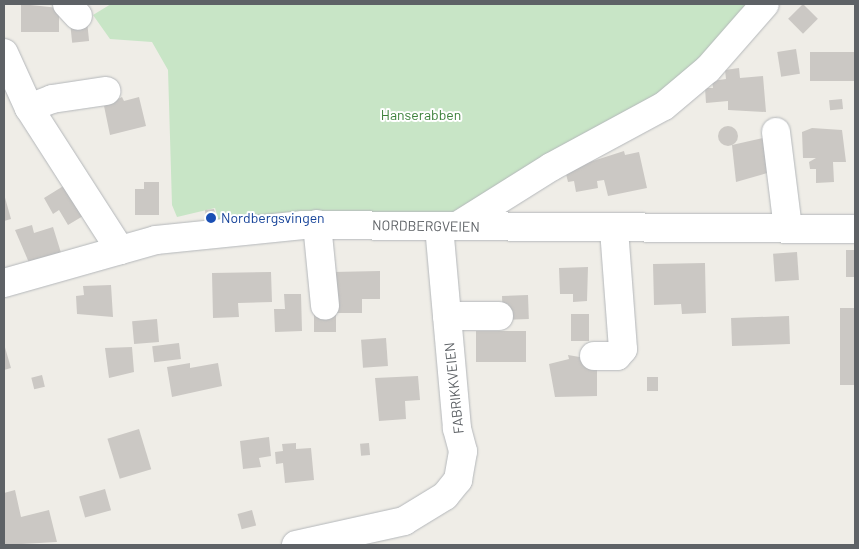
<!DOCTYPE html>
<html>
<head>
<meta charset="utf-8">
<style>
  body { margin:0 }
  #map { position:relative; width:859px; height:549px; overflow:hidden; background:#efede7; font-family:Barlow,sans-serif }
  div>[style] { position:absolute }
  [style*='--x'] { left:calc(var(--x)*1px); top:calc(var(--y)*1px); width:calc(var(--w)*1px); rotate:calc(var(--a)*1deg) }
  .green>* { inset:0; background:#c8e5c6 }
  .building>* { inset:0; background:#cbc8c4; transform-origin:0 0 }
  .round { border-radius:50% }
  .roads { filter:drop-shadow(0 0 1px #b4b7ba) drop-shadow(0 0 1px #b4b7ba) }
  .minor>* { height:28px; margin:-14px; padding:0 14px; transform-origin:14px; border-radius:14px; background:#fff }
  .dots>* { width:14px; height:14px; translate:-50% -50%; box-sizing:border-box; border:2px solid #fff; border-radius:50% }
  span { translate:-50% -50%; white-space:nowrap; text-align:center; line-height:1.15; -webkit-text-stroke:4px #fff; paint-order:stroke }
  .park-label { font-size:14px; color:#3d813b }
  .transit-label { font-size:14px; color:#164399 }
  .left { translate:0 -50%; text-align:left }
  .street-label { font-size:14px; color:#5e6266 }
  .frame { position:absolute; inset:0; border:5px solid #5e6266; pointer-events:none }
</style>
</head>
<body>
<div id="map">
  <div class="green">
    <i style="clip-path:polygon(111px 4px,765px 4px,708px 69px,457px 226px,222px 232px,215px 208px,177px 217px,172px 205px,168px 70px,152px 42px,110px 39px,93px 15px)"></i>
  </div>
  <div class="building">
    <i style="clip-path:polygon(21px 4px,59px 8px,59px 32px,21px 32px)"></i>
    <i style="left:803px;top:4px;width:21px;height:21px;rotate:45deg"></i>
    <i style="left:87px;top:21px;width:20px;height:17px;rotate:84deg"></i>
    <i style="left:796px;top:49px;width:25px;height:19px;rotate:81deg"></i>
    <i style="left:855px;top:52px;width:29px;height:45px;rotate:90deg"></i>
    <i style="clip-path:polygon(739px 68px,740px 78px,763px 76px,766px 112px,728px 110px,728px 101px,706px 103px,705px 88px,713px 88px,712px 81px,726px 79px,725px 70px)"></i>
    <i style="clip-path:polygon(122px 97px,124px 101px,139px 97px,146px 126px,110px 135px,104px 106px)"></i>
    <i style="left:842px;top:99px;width:10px;height:13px;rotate:84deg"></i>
    <i class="round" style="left:718px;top:126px;width:20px;height:20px"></i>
    <i style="clip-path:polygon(812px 128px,842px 130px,846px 162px,833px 162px,834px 182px,816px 183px,816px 169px,810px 169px,809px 162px,816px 158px,803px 158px,802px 132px)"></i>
    <i style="clip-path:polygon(767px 137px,771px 172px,736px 182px,732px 145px)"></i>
    <i style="clip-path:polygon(624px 151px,625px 155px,639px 152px,647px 188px,608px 196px,604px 180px,597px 181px,598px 188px,576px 192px,574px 181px,568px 182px,565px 170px)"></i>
    <i style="clip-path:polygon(144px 182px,159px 182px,159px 215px,135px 215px,135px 189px,144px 189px)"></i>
    <i style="clip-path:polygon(65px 185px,83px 216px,68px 225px,59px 210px,53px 214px,44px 198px)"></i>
    <i style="clip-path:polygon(4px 194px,11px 219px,4px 221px)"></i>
    <i style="clip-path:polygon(214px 209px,216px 217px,206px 219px,205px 210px)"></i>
    <i style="clip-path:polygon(32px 225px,34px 233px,53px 227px,62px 256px,30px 265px,15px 230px)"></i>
    <i style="left:846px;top:250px;width:9px;height:27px"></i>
    <i style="left:797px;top:252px;width:28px;height:24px;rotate:86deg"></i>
    <i style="clip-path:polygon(705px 263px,706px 313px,682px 314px,681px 304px,654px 305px,653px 264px)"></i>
    <i style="clip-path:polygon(588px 267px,587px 301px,573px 302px,573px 294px,560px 294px,559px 268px)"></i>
    <i style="clip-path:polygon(380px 271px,380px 299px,362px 299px,362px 313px,336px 313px,336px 332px,314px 332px,314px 308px,333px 272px)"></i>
    <i style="clip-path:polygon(271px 272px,272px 302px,238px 303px,239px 317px,213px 318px,212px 273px)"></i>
    <i style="clip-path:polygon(111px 285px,113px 317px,77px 314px,76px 296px,84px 295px,83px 286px)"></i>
    <i style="clip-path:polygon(284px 294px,301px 294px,302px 331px,275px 332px,274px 309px,285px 309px)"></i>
    <i style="left:528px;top:295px;width:24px;height:26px;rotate:88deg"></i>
    <i style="left:855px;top:308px;width:77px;height:15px;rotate:90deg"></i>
    <i style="left:571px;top:314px;width:18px;height:27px"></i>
    <i style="left:789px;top:316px;width:28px;height:58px;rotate:88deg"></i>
    <i style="left:157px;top:319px;width:23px;height:25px;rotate:85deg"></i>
    <i style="left:526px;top:331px;width:31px;height:50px;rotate:90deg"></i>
    <i style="left:386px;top:338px;width:28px;height:25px;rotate:86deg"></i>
    <i style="left:179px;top:343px;width:16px;height:27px;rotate:83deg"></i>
    <i style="clip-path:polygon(4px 344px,11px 368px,4px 370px)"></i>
    <i style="clip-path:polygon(132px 347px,134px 372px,109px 378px,105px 348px)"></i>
    <i style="clip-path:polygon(568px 355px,597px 360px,597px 396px,555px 397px,549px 364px,569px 359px)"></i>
    <i style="clip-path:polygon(190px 363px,190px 368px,218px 363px,222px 386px,172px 397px,167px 367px)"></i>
    <i style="left:42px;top:375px;width:12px;height:11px;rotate:76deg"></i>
    <i style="clip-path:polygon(418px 376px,420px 400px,405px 401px,406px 419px,379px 421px,375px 378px)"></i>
    <i style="left:647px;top:377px;width:11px;height:14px"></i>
    <i style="left:139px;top:429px;width:42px;height:33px;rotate:73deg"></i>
    <i style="clip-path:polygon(269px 437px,271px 456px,259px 458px,261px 467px,243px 469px,240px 441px)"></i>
    <i style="clip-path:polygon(296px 443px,296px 449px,311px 448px,314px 480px,285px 483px,283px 463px,276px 464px,275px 452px,283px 451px,282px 444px)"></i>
    <i style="left:369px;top:443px;width:12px;height:9px;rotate:85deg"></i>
    <i style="left:105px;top:489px;width:22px;height:27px;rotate:74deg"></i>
    <i style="clip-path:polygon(15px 490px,21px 517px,49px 510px,57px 542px,4px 545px,4px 493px)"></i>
    <i style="left:252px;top:510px;width:16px;height:15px;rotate:75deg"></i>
  </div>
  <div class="roads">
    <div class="minor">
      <i style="--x:67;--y:4;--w:16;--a:47"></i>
      <i style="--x:4;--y:53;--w:60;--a:65.6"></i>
      <i style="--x:29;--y:108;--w:169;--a:57.3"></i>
      <i style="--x:29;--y:108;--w:25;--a:-21"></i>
      <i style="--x:52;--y:99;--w:55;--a:-8.4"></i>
      <i style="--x:776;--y:132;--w:97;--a:82.9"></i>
      <i style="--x:317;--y:224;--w:82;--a:84.4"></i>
      <i style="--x:457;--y:226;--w:111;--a:-32.1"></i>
      <i style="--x:551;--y:167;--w:128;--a:-28.4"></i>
      <i style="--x:664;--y:106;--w:57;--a:-40.1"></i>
      <i style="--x:708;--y:69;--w:86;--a:-48.8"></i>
      <i style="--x:4;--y:283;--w:158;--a:-15.8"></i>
      <i style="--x:156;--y:240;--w:148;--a:-5.8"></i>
      <i style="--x:303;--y:225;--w:552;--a:0.42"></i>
      <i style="--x:447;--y:316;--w:52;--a:0"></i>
      <i style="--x:594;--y:356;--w:23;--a:0"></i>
      <i style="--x:617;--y:356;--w:9;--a:-49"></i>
      <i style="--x:623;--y:349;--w:121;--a:-94.3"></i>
      <i style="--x:296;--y:545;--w:111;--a:-12.5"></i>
      <i style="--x:404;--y:521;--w:48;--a:-31.4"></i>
      <i style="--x:445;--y:496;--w:21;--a:-51"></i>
      <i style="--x:458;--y:480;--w:29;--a:-80"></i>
      <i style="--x:463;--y:451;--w:24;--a:-105"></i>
      <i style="--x:457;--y:428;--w:202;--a:-95.1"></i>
    </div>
  </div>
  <div class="dots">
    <i style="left:211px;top:218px;background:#1a4fb4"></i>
  </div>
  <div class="park-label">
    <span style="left:421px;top:115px">Hanserabben</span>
  </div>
  <div class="transit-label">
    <span class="left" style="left:221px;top:218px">Nordbergsvingen</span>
  </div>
  <div class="street-label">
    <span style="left:426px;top:226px;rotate:1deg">NORDBERGVEIEN</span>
    <span style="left:454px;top:388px;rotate:-96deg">FABRIKKVEIEN</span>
  </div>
  <div class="frame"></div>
</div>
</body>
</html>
